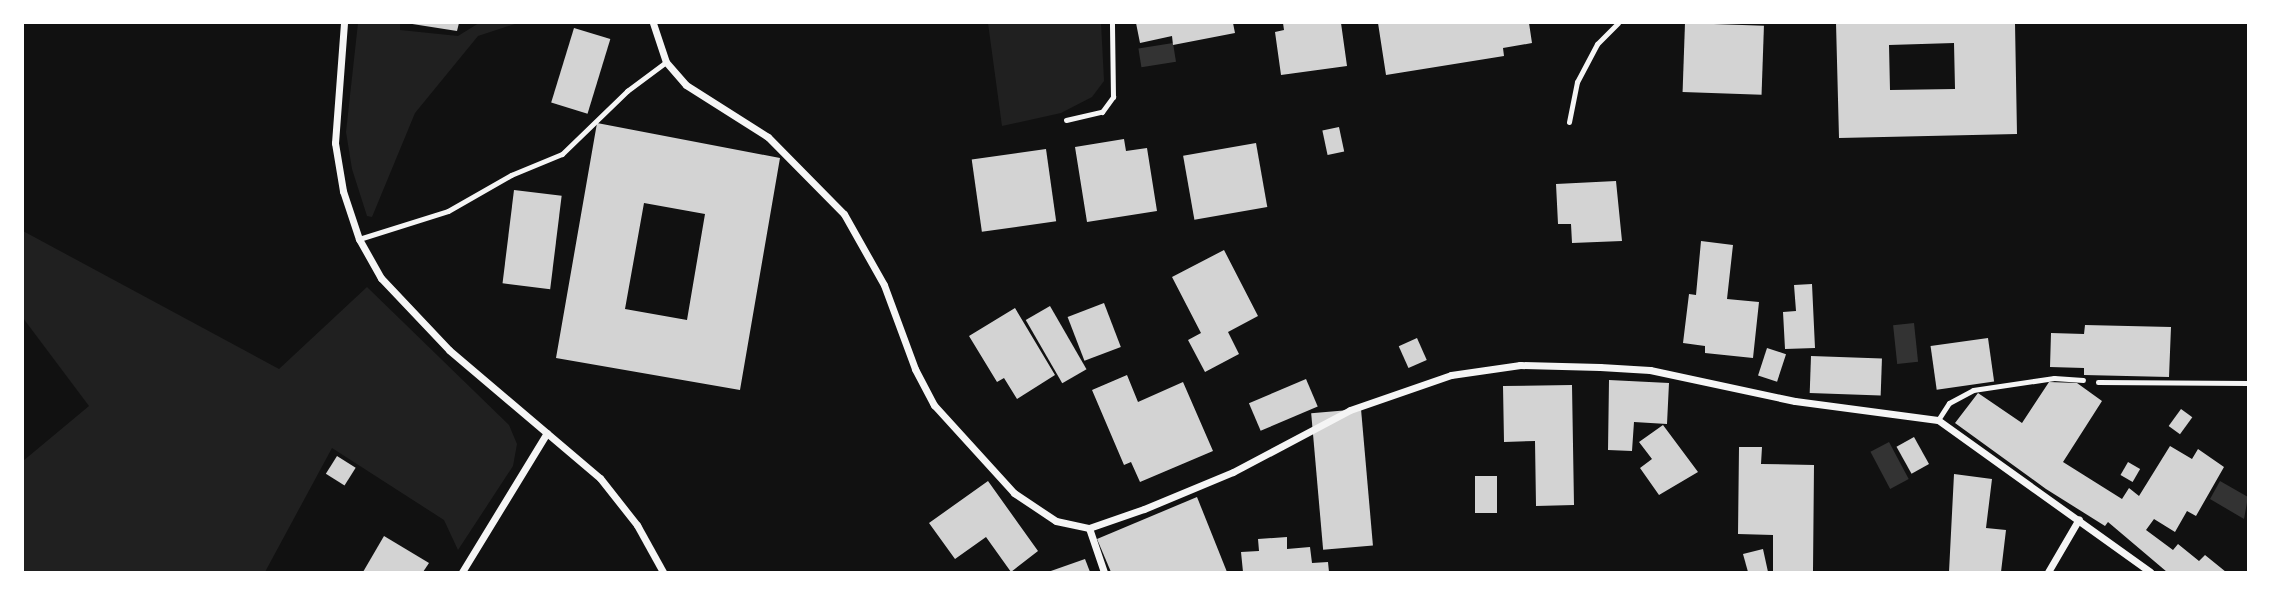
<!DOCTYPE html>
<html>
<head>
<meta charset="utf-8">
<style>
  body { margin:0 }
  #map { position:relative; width:2271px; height:595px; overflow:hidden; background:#111; font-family:"IBM Plex Sans",sans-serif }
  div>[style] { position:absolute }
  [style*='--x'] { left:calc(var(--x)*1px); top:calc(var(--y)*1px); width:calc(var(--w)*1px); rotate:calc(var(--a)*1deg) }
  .green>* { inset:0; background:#202020 }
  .water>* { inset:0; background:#333; transform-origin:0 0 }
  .building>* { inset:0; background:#d3d3d3; transform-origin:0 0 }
  .path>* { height:4.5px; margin:-2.25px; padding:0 2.25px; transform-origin:2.25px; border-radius:2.25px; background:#f5f5f5 }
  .service>* { height:5px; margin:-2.5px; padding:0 2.5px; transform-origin:2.5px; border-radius:2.5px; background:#f5f5f5 }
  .minor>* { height:7px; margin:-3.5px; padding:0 3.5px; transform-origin:3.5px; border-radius:3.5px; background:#f5f5f5 }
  span { translate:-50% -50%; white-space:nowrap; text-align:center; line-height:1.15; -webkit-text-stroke:6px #fff; paint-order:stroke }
  .frame { position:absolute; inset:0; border:24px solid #fff; pointer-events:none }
</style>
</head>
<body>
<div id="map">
  <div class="green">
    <i style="clip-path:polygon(358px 23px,400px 23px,400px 30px,458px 36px,479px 23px,518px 23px,478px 36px,415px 113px,372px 217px,367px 216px,352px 169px,346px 132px)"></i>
    <i style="clip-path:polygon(988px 23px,1101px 23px,1104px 81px,1092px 97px,1061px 113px,1002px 126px)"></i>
    <i style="clip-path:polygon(23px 231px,279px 369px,367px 287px,509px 425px,517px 444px,513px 466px,458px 550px,444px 520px,332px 448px,265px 572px,23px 572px,23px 461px,89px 406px,23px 318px)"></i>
  </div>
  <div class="water">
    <i style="left:1173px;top:43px;width:19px;height:35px;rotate:81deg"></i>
    <i style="left:1914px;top:323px;width:39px;height:21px;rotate:84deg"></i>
    <i style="left:1889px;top:442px;width:42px;height:21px;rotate:62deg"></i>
    <i style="clip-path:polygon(2220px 481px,2248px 497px,2244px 519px,2210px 499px)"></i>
  </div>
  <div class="building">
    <i style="clip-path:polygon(406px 23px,459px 23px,457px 31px)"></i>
    <i style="clip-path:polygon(1136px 23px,1233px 23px,1235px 33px,1173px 45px,1172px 36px,1140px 43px)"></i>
    <i style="clip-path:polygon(1283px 23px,1341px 23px,1347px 66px,1281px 75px,1275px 32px,1284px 30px)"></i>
    <i style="clip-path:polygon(1378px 23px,1529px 23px,1532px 43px,1503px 48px,1504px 56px,1386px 75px)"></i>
    <i style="left:1685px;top:23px;width:79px;height:69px;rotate:2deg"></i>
    <i style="clip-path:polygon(evenodd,1836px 23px,2015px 23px,2017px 134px,1839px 138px,1836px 23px,1954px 43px,1955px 89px,1890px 90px,1889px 45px,1954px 43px)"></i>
    <i style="left:574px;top:28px;width:38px;height:78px;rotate:17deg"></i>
    <i style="clip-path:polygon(evenodd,597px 123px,780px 158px,740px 390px,556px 358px,597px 123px,644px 203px,705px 214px,687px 320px,625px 309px,644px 203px)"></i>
    <i style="left:1339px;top:127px;width:25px;height:17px;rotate:78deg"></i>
    <i style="clip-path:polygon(1124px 139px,1126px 151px,1147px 148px,1157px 211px,1087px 222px,1075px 147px)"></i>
    <i style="left:1256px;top:143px;width:65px;height:74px;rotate:80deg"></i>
    <i style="left:1046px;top:149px;width:73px;height:75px;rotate:82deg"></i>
    <i style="clip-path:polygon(1616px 181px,1622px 241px,1572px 243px,1571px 224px,1558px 224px,1556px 184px)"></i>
    <i style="left:514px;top:190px;width:48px;height:94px;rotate:7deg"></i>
    <i style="clip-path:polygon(1701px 241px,1733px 245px,1727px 299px,1759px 302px,1753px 358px,1705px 353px,1705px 346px,1683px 343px,1689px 294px,1696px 295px)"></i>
    <i style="clip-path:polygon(1224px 250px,1258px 316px,1228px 332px,1239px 354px,1205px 372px,1188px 340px,1201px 333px,1172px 277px)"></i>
    <i style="clip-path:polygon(1812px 284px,1815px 348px,1785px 349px,1783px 312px,1796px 311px,1794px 285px)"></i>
    <i style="left:1104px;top:303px;width:47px;height:39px;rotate:69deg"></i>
    <i style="left:1050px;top:306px;width:73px;height:28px;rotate:60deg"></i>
    <i style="clip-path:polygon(1015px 308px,1055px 375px,1017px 399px,1004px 378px,997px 382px,969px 336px)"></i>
    <i style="clip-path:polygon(2085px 325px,2171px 327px,2169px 377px,2084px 375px,2084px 368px,2050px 367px,2051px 333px,2084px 334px)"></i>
    <i style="left:1417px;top:338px;width:24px;height:20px;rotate:66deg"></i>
    <i style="left:1988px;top:338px;width:44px;height:58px;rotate:82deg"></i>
    <i style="left:1767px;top:348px;width:20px;height:29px;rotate:18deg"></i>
    <i style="left:1811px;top:356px;width:71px;height:37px;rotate:2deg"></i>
    <i style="clip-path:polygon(1127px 375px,1138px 402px,1183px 382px,1213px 451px,1140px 482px,1131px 462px,1124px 465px,1092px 390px)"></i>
    <i style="left:1306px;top:379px;width:30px;height:62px;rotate:67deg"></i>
    <i style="clip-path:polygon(1609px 380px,1669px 383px,1667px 424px,1634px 422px,1632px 451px,1608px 450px)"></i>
    <i style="clip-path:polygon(2049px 382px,2077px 383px,2102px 401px,2063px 462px,2122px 499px,2129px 488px,2139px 496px,2170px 446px,2192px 459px,2198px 449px,2224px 467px,2196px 516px,2187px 511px,2175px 532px,2154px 519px,2146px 530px,2173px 550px,2178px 544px,2199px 561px,2205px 555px,2226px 572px,2167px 572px,2108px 522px,2105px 526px,2046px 489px,1955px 423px,1978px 393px,2022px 423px)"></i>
    <i style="clip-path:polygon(1572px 385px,1574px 505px,1536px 506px,1535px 441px,1504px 442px,1503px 386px)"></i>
    <i style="left:1361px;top:409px;width:137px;height:50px;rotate:85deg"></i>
    <i style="left:2181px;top:409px;width:14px;height:21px;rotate:36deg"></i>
    <i style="clip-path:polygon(1663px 425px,1698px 472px,1659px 495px,1640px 468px,1652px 459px,1639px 442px)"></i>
    <i style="left:1914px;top:437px;width:31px;height:20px;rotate:61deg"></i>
    <i style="clip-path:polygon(1739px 447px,1762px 447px,1761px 464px,1814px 465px,1813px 572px,1773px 572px,1773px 535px,1738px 534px)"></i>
    <i style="left:337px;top:456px;width:22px;height:21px;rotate:32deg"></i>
    <i style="left:2128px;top:462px;width:14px;height:15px;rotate:30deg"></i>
    <i style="clip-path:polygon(1954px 474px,1992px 479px,1986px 528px,2006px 530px,2001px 572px,1949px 572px)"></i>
    <i style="left:1475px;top:476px;width:22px;height:37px"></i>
    <i style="clip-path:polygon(988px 481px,1038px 551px,1011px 572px,986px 537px,955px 559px,929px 523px)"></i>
    <i style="clip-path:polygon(1197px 497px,1227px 572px,1111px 572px,1097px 539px)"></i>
    <i style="clip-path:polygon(384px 536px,429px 563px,423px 572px,363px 572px)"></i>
    <i style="clip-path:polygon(1287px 537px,1287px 549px,1310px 547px,1312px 563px,1328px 562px,1329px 572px,1243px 572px,1241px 552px,1259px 551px,1258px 539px)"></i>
    <i style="clip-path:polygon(1763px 549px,1768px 572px,1748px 572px,1743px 554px)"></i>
    <i style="clip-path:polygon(1085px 559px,1090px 572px,1048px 572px)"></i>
  </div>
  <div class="path">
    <i style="--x:2098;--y:382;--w:150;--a:0.4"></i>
  </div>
  <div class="service">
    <i style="--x:1066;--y:120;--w:37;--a:-13"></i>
    <i style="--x:1102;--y:112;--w:19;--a:-54"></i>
    <i style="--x:1113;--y:97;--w:74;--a:-90.8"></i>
    <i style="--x:1569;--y:122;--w:41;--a:-78.7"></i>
    <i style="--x:1577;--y:82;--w:43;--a:-62.2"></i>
    <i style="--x:1597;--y:44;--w:30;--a:-45"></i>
    <i style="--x:359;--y:239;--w:93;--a:-17.5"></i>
    <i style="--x:448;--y:211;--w:73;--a:-29.7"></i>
    <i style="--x:511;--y:175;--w:55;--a:-22.4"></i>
    <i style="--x:562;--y:154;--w:91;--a:-44.1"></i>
    <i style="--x:627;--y:91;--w:49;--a:-36.6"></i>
    <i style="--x:1938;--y:420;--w:20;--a:-57"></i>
    <i style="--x:1949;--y:403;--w:27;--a:-28"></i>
    <i style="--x:1973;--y:390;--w:82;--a:-8.4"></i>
    <i style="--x:2054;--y:378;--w:29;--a:4"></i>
  </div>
  <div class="minor">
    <i style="--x:344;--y:23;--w:120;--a:94.3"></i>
    <i style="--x:335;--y:143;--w:49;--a:80.5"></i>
    <i style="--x:343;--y:191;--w:51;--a:71.6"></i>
    <i style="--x:359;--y:239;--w:45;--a:60.6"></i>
    <i style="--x:381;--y:278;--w:99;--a:46.6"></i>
    <i style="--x:449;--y:350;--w:198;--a:40.3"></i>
    <i style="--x:600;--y:478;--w:60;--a:51.8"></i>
    <i style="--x:637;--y:525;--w:54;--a:61"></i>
    <i style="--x:653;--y:23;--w:41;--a:71.6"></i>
    <i style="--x:666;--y:62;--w:30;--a:49"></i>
    <i style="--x:686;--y:85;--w:97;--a:32.4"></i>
    <i style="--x:768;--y:137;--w:108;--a:45.4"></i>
    <i style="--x:844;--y:214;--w:81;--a:60.6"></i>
    <i style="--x:884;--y:285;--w:90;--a:69.7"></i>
    <i style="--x:915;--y:369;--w:41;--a:62.2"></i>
    <i style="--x:934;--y:405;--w:119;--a:47.7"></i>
    <i style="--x:1014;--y:493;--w:50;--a:33.7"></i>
    <i style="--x:1056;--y:521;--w:34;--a:12"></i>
    <i style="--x:1089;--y:528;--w:58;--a:-19.1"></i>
    <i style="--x:1144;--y:509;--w:96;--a:-22.6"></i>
    <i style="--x:1233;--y:472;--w:132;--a:-27.9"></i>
    <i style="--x:1350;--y:410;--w:107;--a:-19.1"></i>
    <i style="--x:1451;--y:375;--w:70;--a:-8.2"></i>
    <i style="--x:1520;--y:365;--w:80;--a:1.4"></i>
    <i style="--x:1600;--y:367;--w:50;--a:3.4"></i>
    <i style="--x:1650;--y:370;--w:148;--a:12.1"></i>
    <i style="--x:1795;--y:401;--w:144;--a:7.6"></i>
    <i style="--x:1938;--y:420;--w:261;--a:35.6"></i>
    <i style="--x:1089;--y:528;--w:46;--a:71.2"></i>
    <i style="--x:462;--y:572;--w:163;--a:-58.6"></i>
    <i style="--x:2048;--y:572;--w:61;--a:-59.7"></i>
  </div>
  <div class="frame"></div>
</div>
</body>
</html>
